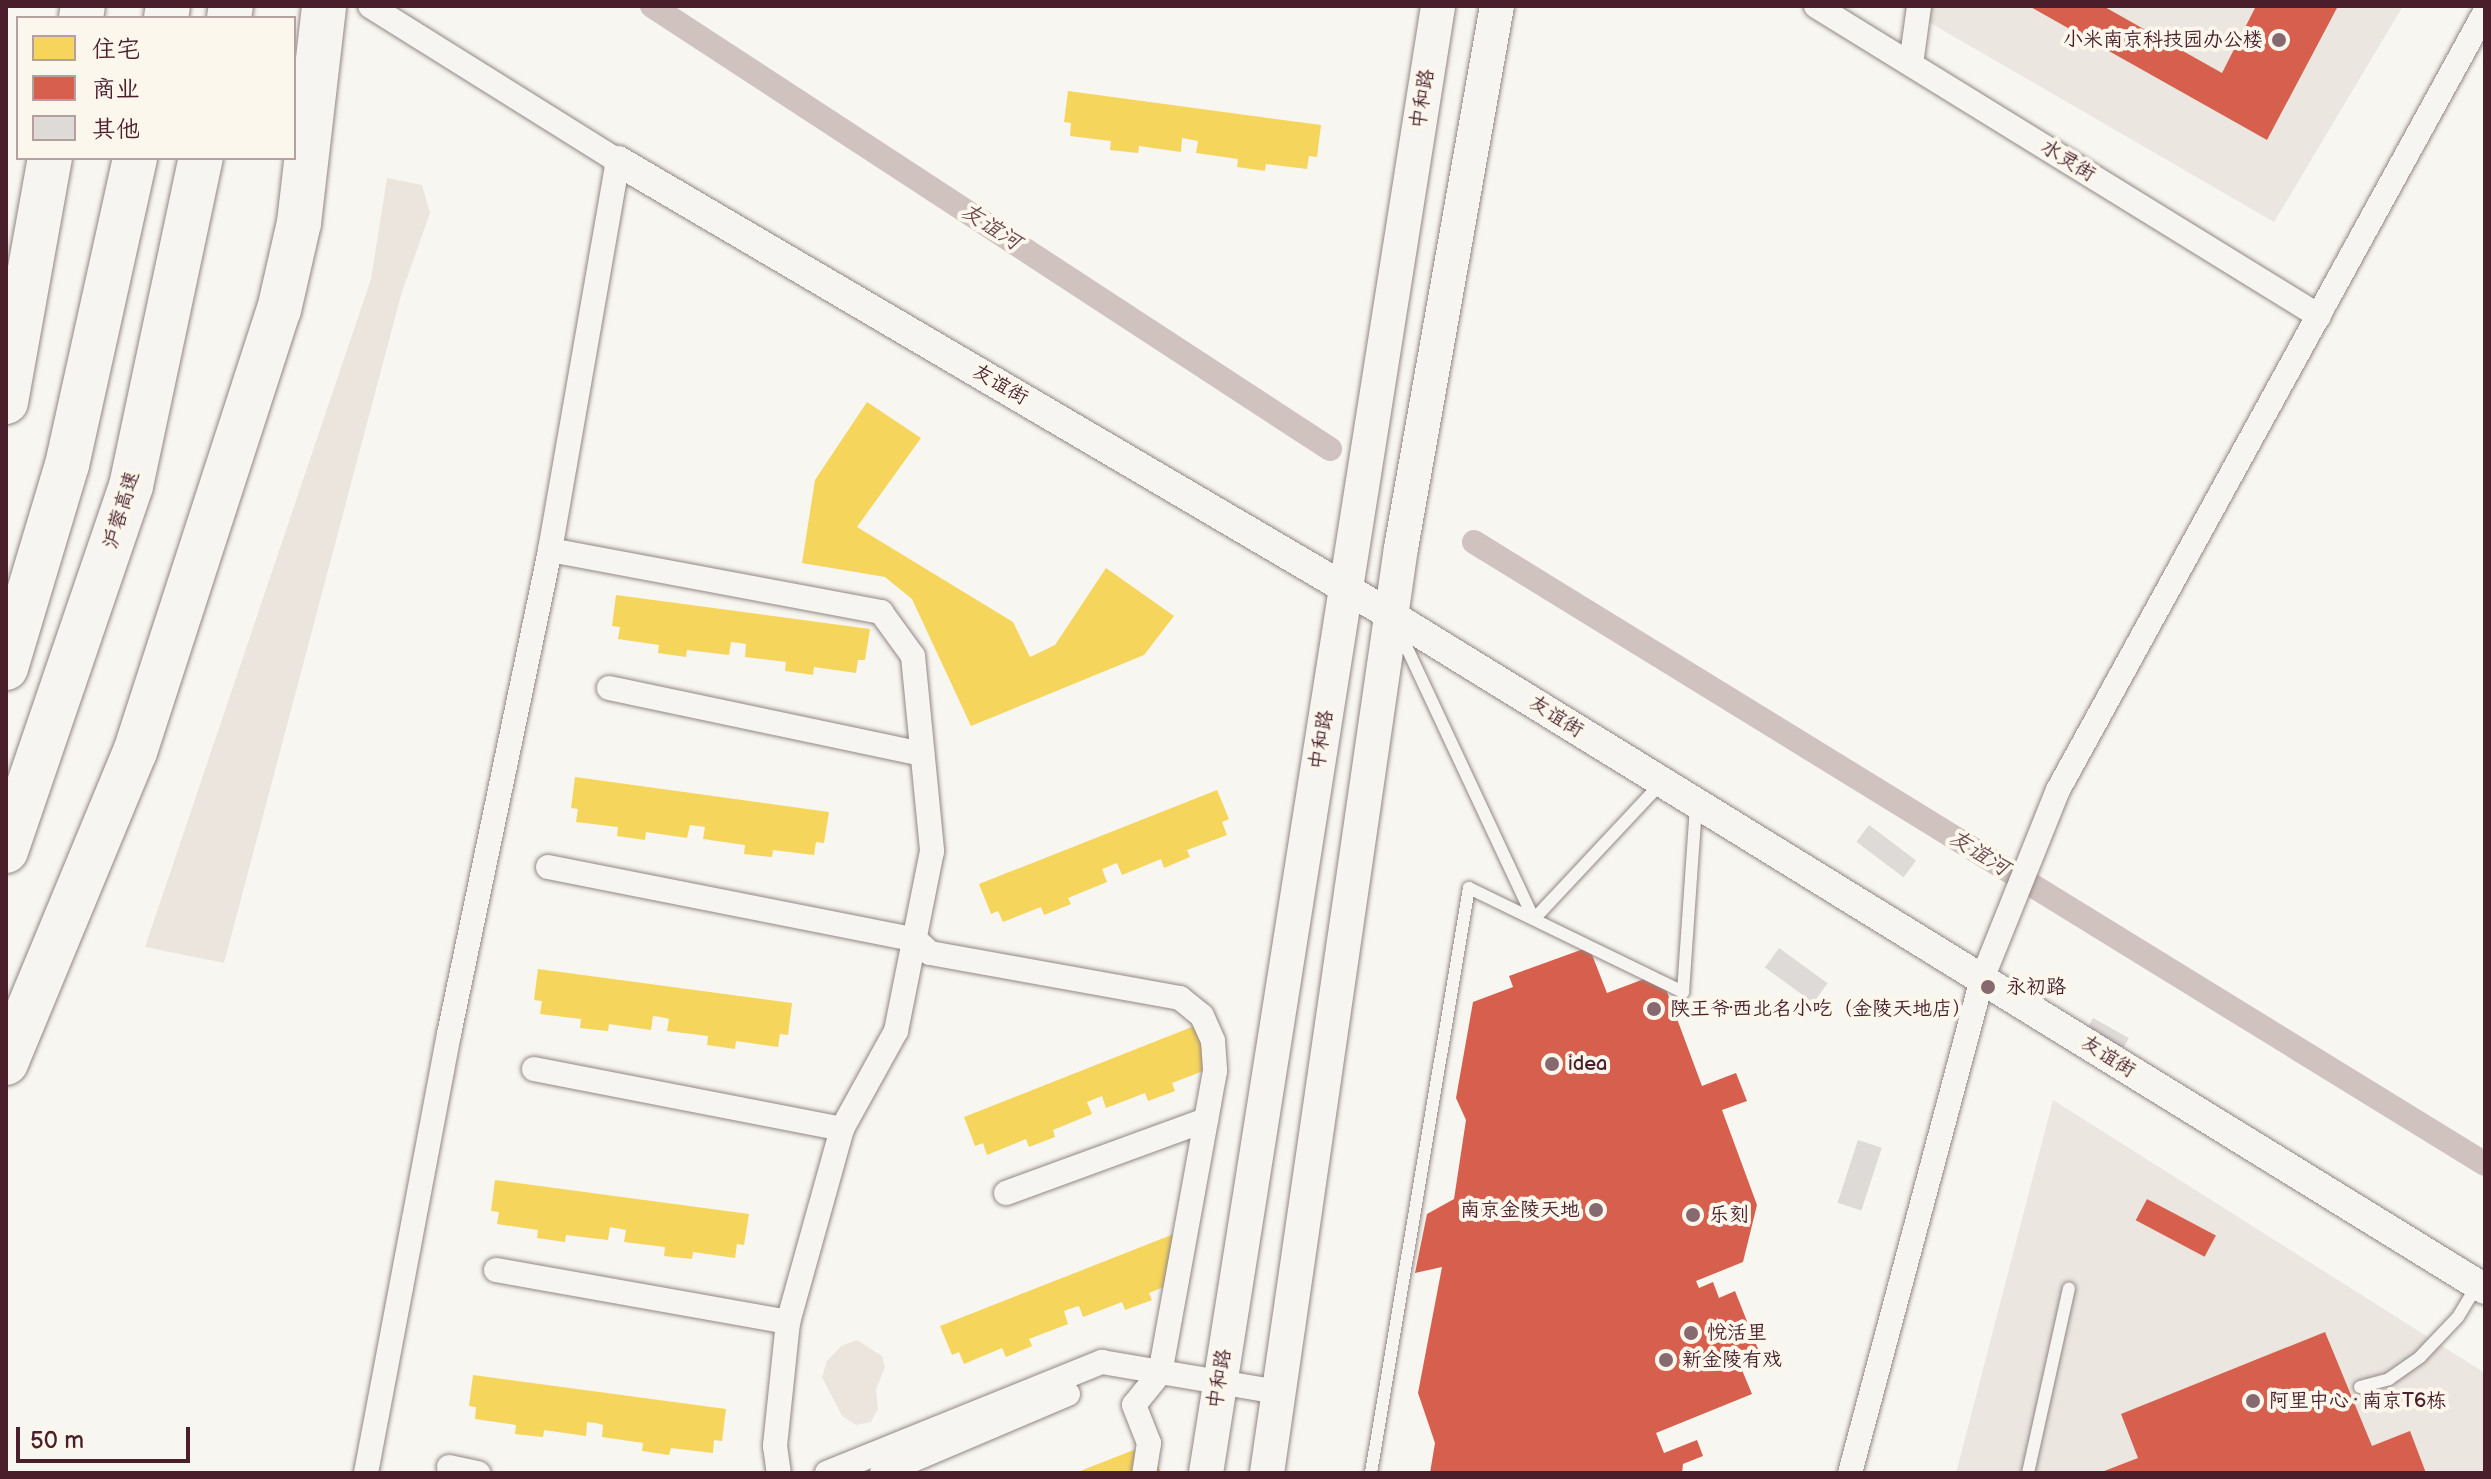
<!DOCTYPE html>
<html>
<head>
<meta charset="utf-8">
<style>
  body { margin:0 }
  #map { position:relative; width:2491px; height:1479px; overflow:hidden; background:#f8f6f0; font-family:"Balsamiq Sans","LXGW WenKai TC",sans-serif }
  div>[style] { position:absolute }
  [style*='--x'] { left:calc(var(--x)*1px); top:calc(var(--y)*1px); width:calc(var(--w)*1px); rotate:calc(var(--a)*1deg) }
  .built>* { inset:0; background:#ebe6df }
  .green>* { inset:0; background:#ece5de }
  .homes>* { inset:0; background:#f6d55c }
  .shops>* { inset:0; background:#d6604d; transform-origin:0 0 }
  .canal>* { height:24px; margin:-12px; padding:0 12px; transform-origin:12px; border-radius:12px; background:#d0c3bf }
  .building>* { inset:0; background:#dedad7; transform-origin:0 0 }
  .roads { filter:drop-shadow(0 0 2px #918787) drop-shadow(0 0 2px #918787) }
  .service>* { height:12px; margin:-6px; padding:0 6px; transform-origin:6px; border-radius:6px; background:#f6f5f1 }
  .minor>* { height:24px; margin:-12px; padding:0 12px; transform-origin:12px; border-radius:12px; background:#f6f5f1 }
  .tertiary>* { height:30px; margin:-15px; padding:0 15px; transform-origin:15px; border-radius:15px; background:#f6f5f1 }
  .secondary>* { height:34px; margin:-17px; padding:0 17px; transform-origin:17px; border-radius:17px; background:#f6f5f1 }
  .motorway>* { height:44px; margin:-22px; padding:0 22px; transform-origin:22px; border-radius:22px; background:#f6f5f1 }
  .dots>* { width:22px; height:22px; translate:-50% -50%; box-sizing:border-box; border:4px solid #fbf7ec; border-radius:50% }
  span { translate:-50% -50%; white-space:nowrap; text-align:center; line-height:1.15; -webkit-text-stroke:8px #fbf7ec; paint-order:stroke }
  .poi-label { font-size:20px; color:#4a1f2b }
  .right { translate:-100% -50%; text-align:right }
  .left { translate:0 -50%; text-align:left }
  .street-label { font-size:20px; color:#4a1f2b }
  .water-label { font-size:22px; color:#6d4a51; font-style:italic }
  .frame { position:absolute; inset:0; border:8px solid #4a1f2b; pointer-events:none }
  .legend { position:absolute; left:16px; top:16px; width:280px; height:144px; box-sizing:border-box; background:#fbf7ec; border:2px solid #b4a19f; margin:0; padding:10px 14px; list-style:none; font-size:24px; color:#4a1f2b }
  .legend li { display:flex; align-items:center; gap:16px; height:40px }
  .legend b { width:40px; border:2px solid #b4a19f }
  .scale { position:absolute; left:16px; top:1427px; width:174px; height:36px; box-sizing:border-box; border:4px solid #4a1f2b; border-top:0; padding-left:10px; font-size:24px; line-height:28px; white-space:nowrap; color:#4a1f2b; -webkit-text-stroke:6px #fbf7ec; paint-order:stroke }
</style>
</head>
<body>
<div id="map">
  <div class="built">
    <i style="clip-path:polygon(1901px 6px,2403px 6px,2274px 222px)"></i>
    <i style="clip-path:polygon(2053px 1100px,2485px 1373px,2485px 1473px,1956px 1473px)"></i>
  </div>
  <div class="green">
    <i style="clip-path:polygon(387px 178px,422px 185px,430px 213px,401px 295px,224px 963px,145px 947px,371px 279px)"></i>
    <i style="clip-path:polygon(857px 1340px,882px 1356px,885px 1367px,876px 1389px,878px 1409px,871px 1422px,856px 1425px,842px 1416px,822px 1377px,827px 1361px,841px 1346px)"></i>
  </div>
  <div class="homes">
    <i style="clip-path:polygon(1068px 91px,1321px 125px,1317px 157px,1309px 156px,1307px 169px,1266px 164px,1265px 171px,1237px 167px,1238px 159px,1196px 153px,1198px 141px,1182px 138px,1181px 152px,1139px 146px,1138px 153px,1110px 150px,1111px 141px,1070px 136px,1071px 123px,1064px 122px)"></i>
    <i style="clip-path:polygon(867px 402px,921px 438px,857px 527px,1013px 622px,1030px 657px,1055px 645px,1106px 568px,1174px 616px,1144px 655px,971px 726px,912px 599px,885px 577px,802px 563px,815px 480px)"></i>
    <i style="clip-path:polygon(616px 595px,870px 629px,865px 660px,858px 660px,856px 673px,814px 667px,813px 675px,785px 671px,786px 662px,745px 657px,746px 644px,739px 643px,731px 642px,729px 655px,687px 650px,686px 657px,658px 653px,659px 645px,618px 639px,620px 627px,612px 626px)"></i>
    <i style="clip-path:polygon(575px 777px,829px 812px,824px 843px,816px 842px,814px 855px,773px 850px,772px 857px,744px 854px,745px 845px,703px 839px,705px 827px,698px 826px,690px 825px,687px 838px,646px 832px,645px 840px,617px 836px,618px 827px,576px 822px,578px 809px,571px 808px)"></i>
    <i style="clip-path:polygon(1217px 790px,1229px 819px,1222px 822px,1227px 835px,1187px 850px,1190px 857px,1164px 868px,1161px 859px,1122px 875px,1117px 863px,1102px 869px,1107px 882px,1068px 898px,1071px 904px,1044px 915px,1041px 907px,1003px 922px,998px 911px,991px 914px,979px 884px)"></i>
    <i style="clip-path:polygon(538px 969px,792px 1003px,788px 1035px,780px 1034px,778px 1047px,736px 1041px,735px 1049px,707px 1045px,708px 1036px,667px 1031px,669px 1019px,661px 1017px,653px 1016px,651px 1030px,609px 1024px,608px 1031px,580px 1028px,581px 1019px,540px 1014px,542px 1001px,534px 1000px)"></i>
    <i style="clip-path:polygon(1202px 1023px,1211px 1068px,1172px 1083px,1175px 1091px,1148px 1101px,1145px 1093px,1106px 1108px,1102px 1096px,1087px 1102px,1092px 1114px,1053px 1130px,1055px 1137px,1029px 1147px,1026px 1139px,987px 1155px,983px 1143px,975px 1146px,964px 1117px)"></i>
    <i style="clip-path:polygon(495px 1180px,749px 1214px,744px 1245px,737px 1244px,735px 1258px,693px 1252px,692px 1259px,664px 1256px,665px 1247px,624px 1242px,626px 1230px,610px 1227px,608px 1240px,566px 1235px,565px 1242px,537px 1238px,538px 1230px,497px 1224px,499px 1212px,491px 1211px)"></i>
    <i style="clip-path:polygon(1179px 1232px,1188px 1277px,1149px 1293px,1152px 1300px,1125px 1310px,1122px 1302px,1083px 1317px,1079px 1306px,1072px 1308px,1064px 1311px,1068px 1324px,1029px 1339px,1032px 1346px,1006px 1357px,1002px 1348px,964px 1364px,959px 1352px,952px 1355px,940px 1326px)"></i>
    <i style="clip-path:polygon(473px 1375px,726px 1409px,722px 1441px,714px 1440px,713px 1453px,671px 1448px,669px 1455px,642px 1451px,643px 1443px,602px 1437px,603px 1425px,596px 1423px,587px 1422px,586px 1436px,544px 1430px,543px 1437px,515px 1434px,516px 1425px,475px 1419px,476px 1407px,469px 1406px)"></i>
    <i style="clip-path:polygon(1149px 1444px,1161px 1473px,1075px 1473px)"></i>
  </div>
  <div class="shops">
    <i style="clip-path:polygon(2029px 6px,2103px 6px,2222px 73px,2256px 6px,2338px 6px,2267px 140px)"></i>
    <i style="clip-path:polygon(1589px 947px,1607px 993px,1660px 973px,1702px 1086px,1736px 1073px,1747px 1101px,1722px 1110px,1757px 1205px,1743px 1262px,1696px 1281px,1699px 1288px,1713px 1282px,1719px 1298px,1735px 1291px,1758px 1349px,1737px 1358px,1752px 1394px,1656px 1433px,1664px 1453px,1697px 1440px,1703px 1456px,1683px 1464px,1682px 1473px,1430px 1473px,1435px 1443px,1418px 1393px,1442px 1267px,1415px 1273px,1427px 1214px,1454px 1199px,1466px 1120px,1456px 1098px,1473px 1002px,1513px 987px,1509px 976px)"></i>
    <i style="left:2147px;top:1199px;width:78px;height:24px;rotate:28deg"></i>
    <i style="clip-path:polygon(2325px 1332px,2372px 1446px,2410px 1431px,2426px 1473px,2099px 1473px,2138px 1458px,2121px 1414px)"></i>
  </div>
  <div class="canal">
    <i style="--x:652;--y:6;--w:810;--a:33.16"></i>
    <i style="--x:1474;--y:542;--w:1187;--a:31.6"></i>
  </div>
  <div class="building">
    <i style="left:1869px;top:825px;width:59px;height:21px;rotate:37deg"></i>
    <i style="left:1779px;top:948px;width:60px;height:24px;rotate:36deg"></i>
    <i style="left:2093px;top:1018px;width:41px;height:20px;rotate:29deg"></i>
    <i style="left:1858px;top:1140px;width:25px;height:66px;rotate:18deg"></i>
  </div>
  <div class="roads">
    <div class="service">
      <i style="--x:1398;--y:629;--w:320;--a:64.9"></i>
      <i style="--x:1534;--y:919;--w:187;--a:-46.9"></i>
      <i style="--x:2360;--y:1387;--w:30;--a:-15"></i>
      <i style="--x:2389;--y:1379;--w:38;--a:-35"></i>
      <i style="--x:2420;--y:1357;--w:55;--a:-46.5"></i>
      <i style="--x:2458;--y:1317;--w:37;--a:-59"></i>
      <i style="--x:1371;--y:1473;--w:593;--a:-80.49"></i>
      <i style="--x:1469;--y:888;--w:238;--a:25.9"></i>
      <i style="--x:1683;--y:992;--w:186;--a:-86"></i>
      <i style="--x:2028;--y:1473;--w:189;--a:-77.5"></i>
    </div>
    <div class="minor">
      <i style="--x:1816;--y:6;--w:591;--a:31.65"></i>
      <i style="--x:1911;--y:64;--w:59;--a:-82.1"></i>
      <i style="--x:550;--y:550;--w:337;--a:10.6"></i>
      <i style="--x:881;--y:612;--w:54;--a:54"></i>
      <i style="--x:913;--y:656;--w:196;--a:84.4"></i>
      <i style="--x:932;--y:851;--w:184;--a:101.3"></i>
      <i style="--x:896;--y:1031;--w:112;--a:118.9"></i>
      <i style="--x:842;--y:1129;--w:200;--a:105.6"></i>
      <i style="--x:788;--y:1322;--w:125;--a:96"></i>
      <i style="--x:775;--y:1446;--w:27;--a:82"></i>
      <i style="--x:609;--y:688;--w:320;--a:11.9"></i>
      <i style="--x:548;--y:867;--w:375;--a:11.2"></i>
      <i style="--x:916;--y:940;--w:19;--a:43"></i>
      <i style="--x:930;--y:953;--w:254;--a:10.2"></i>
      <i style="--x:1180;--y:998;--w:28;--a:39"></i>
      <i style="--x:1202;--y:1016;--w:27;--a:66"></i>
      <i style="--x:1213;--y:1041;--w:30;--a:86"></i>
      <i style="--x:1215;--y:1071;--w:307;--a:100.3"></i>
      <i style="--x:1160;--y:1373;--w:41;--a:129.1"></i>
      <i style="--x:1134;--y:1405;--w:41;--a:68.5"></i>
      <i style="--x:1149;--y:1443;--w:30;--a:99"></i>
      <i style="--x:534;--y:1069;--w:314;--a:11"></i>
      <i style="--x:1006;--y:1193;--w:213;--a:-20.1"></i>
      <i style="--x:496;--y:1270;--w:297;--a:10.1"></i>
      <i style="--x:449;--y:1467;--w:30;--a:12"></i>
      <i style="--x:366;--y:1473;--w:447;--a:-79.3"></i>
      <i style="--x:449;--y:1034;--w:494;--a:-78.2"></i>
      <i style="--x:550;--y:550;--w:395;--a:-80.1"></i>
      <i style="--x:618;--y:161;--w:292;--a:-148"></i>
      <i style="--x:827;--y:1473;--w:297;--a:-22"></i>
      <i style="--x:1102;--y:1362;--w:179;--a:9.7"></i>
      <i style="--x:882;--y:1473;--w:202;--a:-23"></i>
      <i style="--x:1850;--y:1473;--w:511;--a:-75.04"></i>
      <i style="--x:1982;--y:979;--w:204;--a:-68.1"></i>
      <i style="--x:2058;--y:790;--w:887;--a:-61.24"></i>
    </div>
    <div class="tertiary">
      <i style="--x:618;--y:161;--w:896;--a:30.43"></i>
      <i style="--x:1391;--y:615;--w:1285;--a:31.64"></i>
    </div>
    <div class="secondary">
      <i style="--x:1206;--y:1473;--w:1485;--a:-81.01"></i>
      <i style="--x:1267;--y:1473;--w:935;--a:-81.76"></i>
      <i style="--x:1401;--y:548;--w:550;--a:-79.96"></i>
    </div>
    <div class="motorway">
      <i style="--x:81;--y:18;--w:12;--a:-81"></i>
      <i style="--x:166;--y:18;--w:12;--a:-81"></i>
      <i style="--x:229;--y:18;--w:12;--a:-81"></i>
      <i style="--x:6;--y:402;--w:248;--a:-79.8"></i>
      <i style="--x:6;--y:668;--w:212;--a:-73.3"></i>
      <i style="--x:67;--y:465;--w:314;--a:-77.5"></i>
      <i style="--x:6;--y:851;--w:386;--a:-71.1"></i>
      <i style="--x:131;--y:486;--w:335;--a:-78"></i>
      <i style="--x:6;--y:1063;--w:337;--a:-67.5"></i>
      <i style="--x:135;--y:752;--w:465;--a:-72"></i>
      <i style="--x:279;--y:310;--w:89;--a:-77.1"></i>
      <i style="--x:299;--y:223;--w:218;--a:-83.4"></i>
    </div>
  </div>
  <div class="dots">
    <i style="left:2279px;top:40px;background:#876a70"></i>
    <i style="left:1988px;top:987px;background:#876a70"></i>
    <i style="left:1654px;top:1009px;background:#876a70"></i>
    <i style="left:1552px;top:1064px;background:#876a70"></i>
    <i style="left:1596px;top:1210px;background:#876a70"></i>
    <i style="left:1693px;top:1215px;background:#876a70"></i>
    <i style="left:1691px;top:1333px;background:#876a70"></i>
    <i style="left:1666px;top:1360px;background:#876a70"></i>
    <i style="left:2253px;top:1401px;background:#876a70"></i>
  </div>
  <div class="poi-label">
    <span class="right" style="left:2263px;top:40px">小米南京科技园办公楼</span>
    <span class="left" style="left:2006px;top:987px">永初路</span>
    <span class="left" style="left:1670px;top:1009px">陕王爷·西北名小吃（金陵天地店）</span>
    <span class="left" style="left:1568px;top:1064px">idea</span>
    <span class="right" style="left:1580px;top:1210px">南京金陵天地</span>
    <span class="left" style="left:1709px;top:1215px">乐刻</span>
    <span class="left" style="left:1707px;top:1333px">悦活里</span>
    <span class="left" style="left:1682px;top:1360px">新金陵有戏</span>
    <span class="left" style="left:2269px;top:1401px">阿里中心 · 南京T6栋</span>
  </div>
  <div class="street-label">
    <span style="left:1423px;top:99px;rotate:-81deg">中和路</span>
    <span style="left:2068px;top:161px;rotate:32deg">水灵街</span>
    <span style="left:1000px;top:385px;rotate:30deg">友谊街</span>
    <span style="left:122px;top:510px;rotate:-73deg">沪蓉高速</span>
    <span style="left:1556px;top:717px;rotate:32deg">友谊街</span>
    <span style="left:1322px;top:740px;rotate:-81deg">中和路</span>
    <span style="left:2108px;top:1057px;rotate:32deg">友谊街</span>
    <span style="left:1220px;top:1379px;rotate:-81deg">中和路</span>
  </div>
  <div class="water-label">
    <span style="left:991px;top:227px;rotate:33deg">友谊河</span>
    <span style="left:1979px;top:853px;rotate:32deg">友谊河</span>
  </div>
  <div class="frame"></div>
  <ul class="legend">
  <li><b style="height:22px;background:#f6d55c"></b>住宅</li>
  <li><b style="height:22px;background:#d6604d"></b>商业</li>
  <li><b style="height:22px;background:#dedad7"></b>其他</li>
  </ul>
  <div class="scale">50 m</div>
</div>
</body>
</html>
